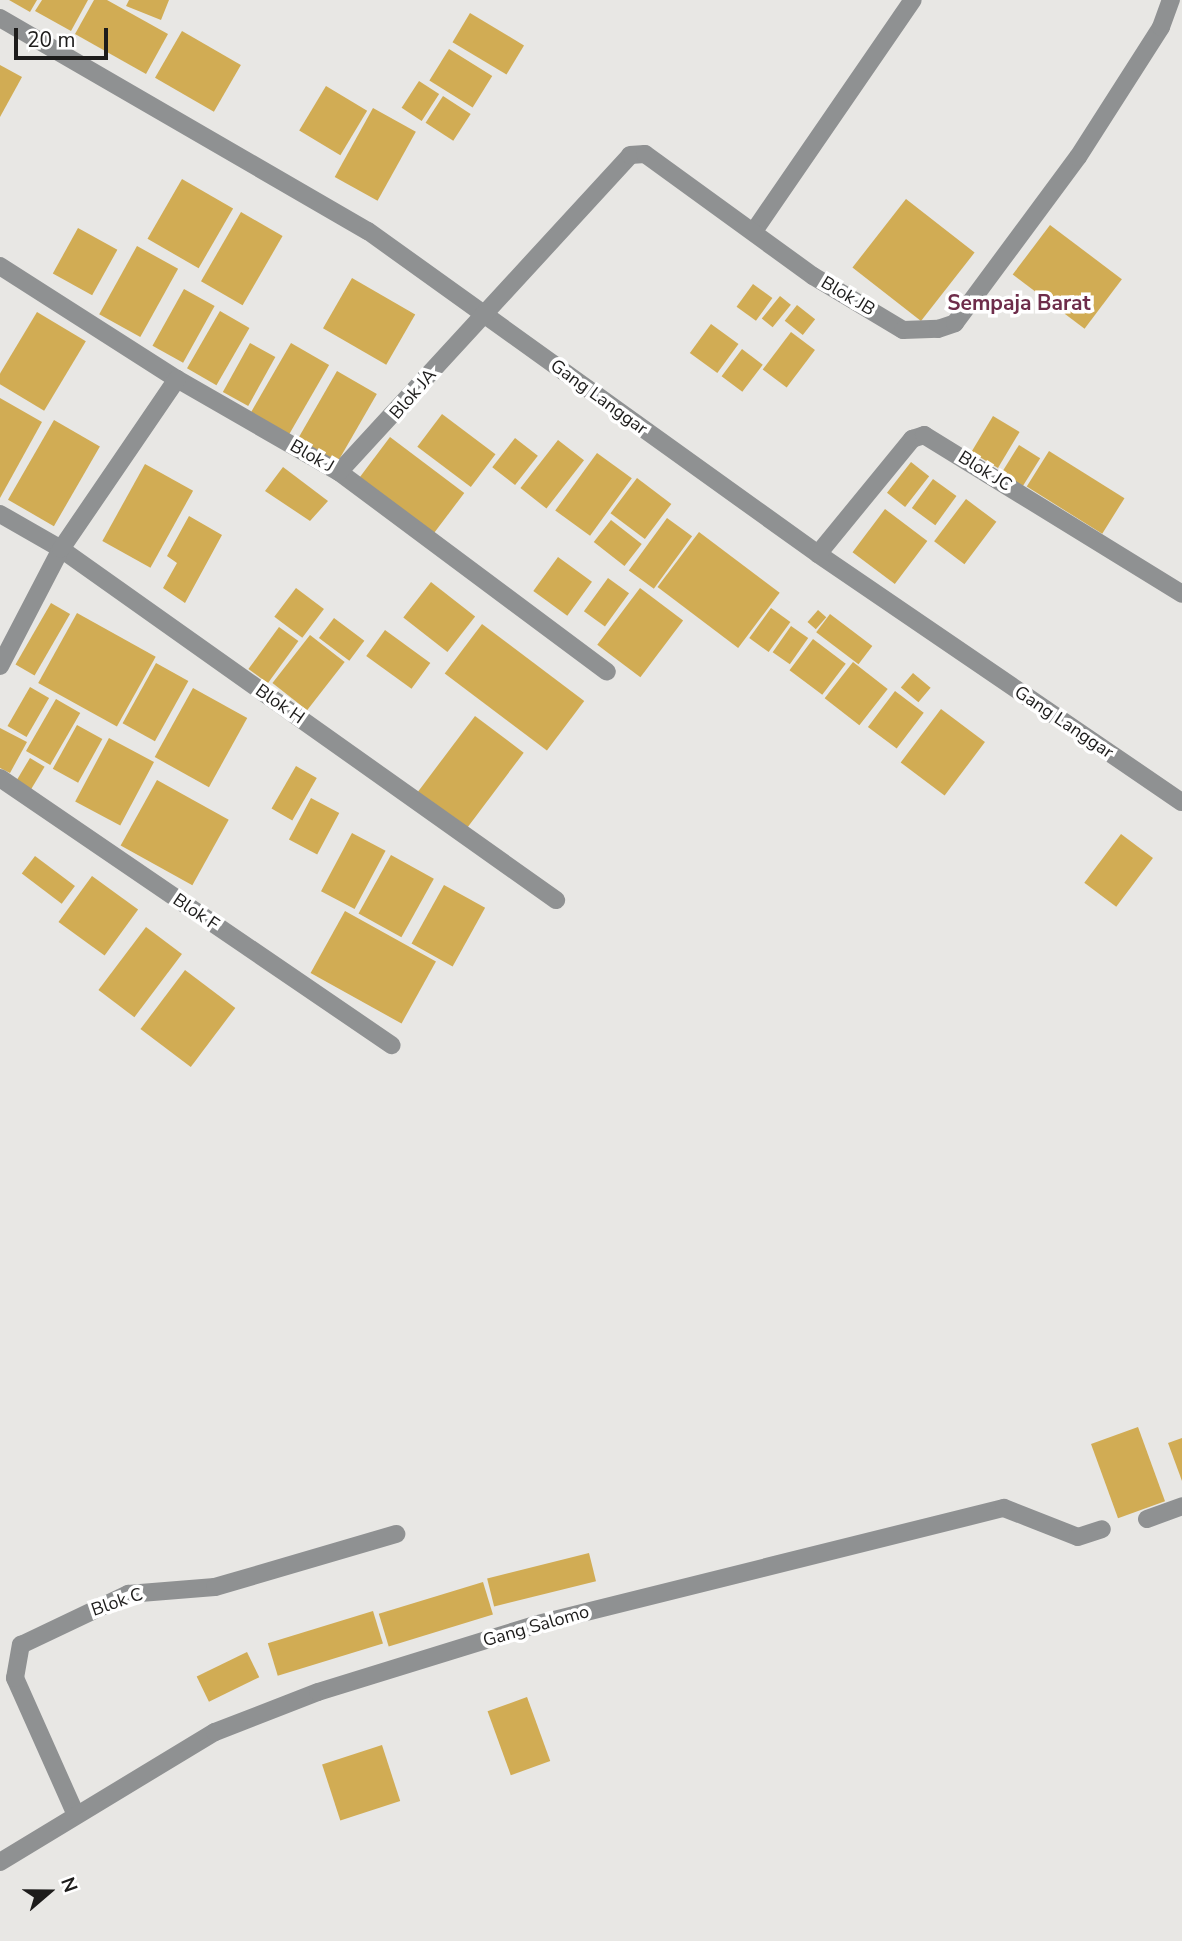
<!DOCTYPE html>
<html>
<head>
<meta charset="utf-8">
<style>
  body { margin:0 }
  #map { position:relative; width:1182px; height:1941px; overflow:hidden; background:#e8e7e4; font-family:"Nunito Sans",sans-serif }
  div>[style] { position:absolute }
  [style*='--x'] { left:calc(var(--x)*1px); top:calc(var(--y)*1px); width:calc(var(--w)*1px); rotate:calc(var(--a)*1deg) }
  .building>* { inset:0; background:#d1ac54; transform-origin:0 0 }
  .minor>* { height:18px; margin:-9px; padding:0 9px; transform-origin:9px; border-radius:9px; background:#8f9192 }
  span { translate:-50% -50%; white-space:nowrap; text-align:center; line-height:1.15; -webkit-text-stroke:7px #fff; paint-order:stroke }
  .street-label { font-size:18px; color:#1d1c1b }
  .quarter-label { font-size:21px; color:#6e2c4a; font-weight:700 }
  .north { position:absolute; left:14px; top:1857px; width:70px; height:70px; -webkit-text-stroke:5px #fff; paint-order:stroke; rotate:70deg; font-size:19px; font-weight:700; line-height:28px; text-align:center; color:#1d1c1b }
  .north::after { content:''; display:block; margin:auto; width:24px; height:32px; background:#1d1c1b; clip-path:polygon(50% 0,100% 100%,50% 72%,0 100%) }
  .scale { position:absolute; left:14px; top:28px; width:94px; height:32px; box-sizing:border-box; border:4px solid #1d1c1b; border-top:0; padding-left:9px; font-size:21px; line-height:24px; white-space:nowrap; color:#1d1c1b; -webkit-text-stroke:5px #fff; paint-order:stroke }
</style>
</head>
<body>
<div id="map">
  <div class="building">
    <i style="clip-path:polygon(9px 0,37px 0,30px 12px)"></i>
    <i style="clip-path:polygon(42px 0,88px 0,71px 31px,35px 11px)"></i>
    <i style="clip-path:polygon(94px 0,107px 0,168px 34px,146px 74px,75px 34px)"></i>
    <i style="clip-path:polygon(129px 0,169px 0,161px 20px,126px 6px)"></i>
    <i style="left:470px;top:13px;width:63px;height:34px;rotate:31deg"></i>
    <i style="left:182px;top:31px;width:68px;height:54px;rotate:30deg"></i>
    <i style="left:449px;top:49px;width:51px;height:37px;rotate:32deg"></i>
    <i style="clip-path:polygon(0 65px,22px 77px,0 117px)"></i>
    <i style="left:419px;top:81px;width:24px;height:32px;rotate:33deg"></i>
    <i style="left:326px;top:86px;width:48px;height:52px;rotate:31deg"></i>
    <i style="left:443px;top:96px;width:33px;height:32px;rotate:33deg"></i>
    <i style="left:373px;top:108px;width:49px;height:79px;rotate:29deg"></i>
    <i style="left:182px;top:179px;width:59px;height:69px;rotate:30deg"></i>
    <i style="left:906px;top:199px;width:87px;height:87px;rotate:38deg"></i>
    <i style="left:241px;top:212px;width:48px;height:80px;rotate:30deg"></i>
    <i style="left:1050px;top:225px;width:90px;height:62px;rotate:37deg"></i>
    <i style="left:78px;top:228px;width:45px;height:52px;rotate:29deg"></i>
    <i style="left:137px;top:246px;width:47px;height:78px;rotate:29deg"></i>
    <i style="left:352px;top:278px;width:73px;height:58px;rotate:30deg"></i>
    <i style="left:753px;top:284px;width:24px;height:28px;rotate:36deg"></i>
    <i style="left:184px;top:289px;width:35px;height:65px;rotate:29deg"></i>
    <i style="left:780px;top:296px;width:14px;height:29px;rotate:39deg"></i>
    <i style="left:797px;top:305px;width:23px;height:20px;rotate:38deg"></i>
    <i style="left:220px;top:311px;width:34px;height:66px;rotate:30deg"></i>
    <i style="left:37px;top:312px;width:57px;height:81px;rotate:31deg"></i>
    <i style="left:711px;top:324px;width:34px;height:36px;rotate:36deg"></i>
    <i style="left:791px;top:332px;width:30px;height:47px;rotate:37deg"></i>
    <i style="left:250px;top:343px;width:29px;height:56px;rotate:29deg"></i>
    <i style="left:291px;top:343px;width:44px;height:81px;rotate:30deg"></i>
    <i style="left:742px;top:349px;width:26px;height:34px;rotate:37deg"></i>
    <i style="left:337px;top:371px;width:46px;height:81px;rotate:30deg"></i>
    <i style="clip-path:polygon(0 398px,42px 422px,0 498px)"></i>
    <i style="left:442px;top:414px;width:67px;height:41px;rotate:37deg"></i>
    <i style="left:993px;top:416px;width:31px;height:42px;rotate:31deg"></i>
    <i style="left:54px;top:420px;width:53px;height:92px;rotate:30deg"></i>
    <i style="left:390px;top:437px;width:93px;height:54px;rotate:37deg"></i>
    <i style="left:515px;top:438px;width:29px;height:37px;rotate:38deg"></i>
    <i style="left:558px;top:440px;width:33px;height:61px;rotate:38deg"></i>
    <i style="left:1019px;top:445px;width:25px;height:38px;rotate:32deg"></i>
    <i style="left:1049px;top:451px;width:89px;height:42px;rotate:32deg"></i>
    <i style="left:597px;top:453px;width:43px;height:71px;rotate:36deg"></i>
    <i style="left:911px;top:462px;width:23px;height:39px;rotate:38deg"></i>
    <i style="left:145px;top:464px;width:55px;height:88px;rotate:29deg"></i>
    <i style="clip-path:polygon(283px 467px,328px 501px,310px 521px,265px 491px)"></i>
    <i style="left:637px;top:478px;width:43px;height:44px;rotate:37deg"></i>
    <i style="left:933px;top:479px;width:29px;height:36px;rotate:36deg"></i>
    <i style="left:966px;top:499px;width:38px;height:53px;rotate:37deg"></i>
    <i style="left:885px;top:509px;width:53px;height:54px;rotate:37deg"></i>
    <i style="clip-path:polygon(189px 516px,222px 535px,185px 603px,163px 588px,177px 563px,167px 556px)"></i>
    <i style="left:667px;top:518px;width:31px;height:65px;rotate:36deg"></i>
    <i style="left:611px;top:520px;width:39px;height:28px;rotate:38deg"></i>
    <i style="left:699px;top:532px;width:101px;height:69px;rotate:37deg"></i>
    <i style="left:558px;top:557px;width:42px;height:42px;rotate:36deg"></i>
    <i style="left:608px;top:578px;width:26px;height:41px;rotate:36deg"></i>
    <i style="left:431px;top:582px;width:56px;height:45px;rotate:38deg"></i>
    <i style="left:296px;top:588px;width:35px;height:36px;rotate:37deg"></i>
    <i style="left:640px;top:588px;width:54px;height:71px;rotate:37deg"></i>
    <i style="left:51px;top:603px;width:22px;height:71px;rotate:30deg"></i>
    <i style="left:771px;top:608px;width:24px;height:37px;rotate:36deg"></i>
    <i style="left:818px;top:610px;width:11px;height:16px;rotate:41deg"></i>
    <i style="left:77px;top:613px;width:90px;height:80px;rotate:29deg"></i>
    <i style="left:830px;top:614px;width:53px;height:23px;rotate:37deg"></i>
    <i style="left:334px;top:618px;width:38px;height:25px;rotate:37deg"></i>
    <i style="left:482px;top:624px;width:128px;height:62px;rotate:37deg"></i>
    <i style="left:791px;top:626px;width:21px;height:32px;rotate:35deg"></i>
    <i style="left:279px;top:627px;width:24px;height:52px;rotate:36deg"></i>
    <i style="left:385px;top:630px;width:56px;height:32px;rotate:36deg"></i>
    <i style="left:310px;top:635px;width:44px;height:61px;rotate:38deg"></i>
    <i style="left:813px;top:639px;width:41px;height:39px;rotate:37deg"></i>
    <i style="left:853px;top:662px;width:44px;height:46px;rotate:38deg"></i>
    <i style="left:156px;top:663px;width:37px;height:69px;rotate:29deg"></i>
    <i style="left:913px;top:673px;width:23px;height:19px;rotate:40deg"></i>
    <i style="left:30px;top:687px;width:22px;height:45px;rotate:30deg"></i>
    <i style="left:193px;top:688px;width:62px;height:79px;rotate:29deg"></i>
    <i style="left:895px;top:691px;width:36px;height:45px;rotate:37deg"></i>
    <i style="left:56px;top:699px;width:28px;height:60px;rotate:30deg"></i>
    <i style="left:941px;top:709px;width:55px;height:67px;rotate:37deg"></i>
    <i style="left:475px;top:716px;width:61px;height:96px;rotate:37deg"></i>
    <i style="left:77px;top:725px;width:29px;height:50px;rotate:29deg"></i>
    <i style="clip-path:polygon(0 728px,27px 742px,10px 773px,0 768px)"></i>
    <i style="left:109px;top:738px;width:51px;height:72px;rotate:28deg"></i>
    <i style="left:30px;top:758px;width:17px;height:27px;rotate:31deg"></i>
    <i style="left:296px;top:766px;width:24px;height:49px;rotate:30deg"></i>
    <i style="left:157px;top:780px;width:82px;height:75px;rotate:29deg"></i>
    <i style="left:311px;top:798px;width:32px;height:47px;rotate:28deg"></i>
    <i style="left:352px;top:833px;width:38px;height:66px;rotate:28deg"></i>
    <i style="left:1121px;top:834px;width:40px;height:61px;rotate:37deg"></i>
    <i style="left:391px;top:855px;width:49px;height:67px;rotate:29deg"></i>
    <i style="left:35px;top:856px;width:50px;height:22px;rotate:37deg"></i>
    <i style="left:92px;top:876px;width:57px;height:57px;rotate:36deg"></i>
    <i style="left:444px;top:885px;width:47px;height:67px;rotate:29deg"></i>
    <i style="left:345px;top:911px;width:104px;height:71px;rotate:29deg"></i>
    <i style="left:146px;top:927px;width:45px;height:79px;rotate:37deg"></i>
    <i style="left:185px;top:970px;width:63px;height:74px;rotate:37deg"></i>
    <i style="left:1138px;top:1427px;width:79px;height:50px;rotate:70deg"></i>
    <i style="clip-path:polygon(1182px 1438px,1182px 1481px,1168px 1443px)"></i>
    <i style="left:589px;top:1553px;width:29px;height:105px;rotate:76deg"></i>
    <i style="left:483px;top:1582px;width:34px;height:109px;rotate:73deg"></i>
    <i style="left:373px;top:1611px;width:34px;height:110px;rotate:73deg"></i>
    <i style="left:247px;top:1652px;width:28px;height:56px;rotate:64deg"></i>
    <i style="left:527px;top:1697px;width:68px;height:42px;rotate:70deg"></i>
    <i style="left:382px;top:1745px;width:59px;height:63px;rotate:72deg"></i>
  </div>
  <div class="minor">
    <i style="--x:0;--y:18;--w:425;--a:30.1"></i>
    <i style="--x:368;--y:231;--w:554;--a:35.67"></i>
    <i style="--x:818;--y:554;--w:440;--a:34.3"></i>
    <i style="--x:754;--y:231;--w:280;--a:-55.5"></i>
    <i style="--x:0;--y:266;--w:210;--a:32.6"></i>
    <i style="--x:177;--y:379;--w:187;--a:29.9"></i>
    <i style="--x:339;--y:472;--w:334;--a:36.7"></i>
    <i style="--x:339;--y:472;--w:430;--a:-47.4"></i>
    <i style="--x:630;--y:155;--w:15;--a:-4"></i>
    <i style="--x:645;--y:154;--w:208;--a:36"></i>
    <i style="--x:813;--y:276;--w:105;--a:31"></i>
    <i style="--x:903;--y:330;--w:35;--a:-2"></i>
    <i style="--x:938;--y:329;--w:18;--a:-19"></i>
    <i style="--x:955;--y:323;--w:207;--a:-53.5"></i>
    <i style="--x:1078;--y:157;--w:154;--a:-57.4"></i>
    <i style="--x:1161;--y:27;--w:29;--a:-70"></i>
    <i style="--x:0;--y:514;--w:70;--a:29.8"></i>
    <i style="--x:61;--y:549;--w:607;--a:35.34"></i>
    <i style="--x:818;--y:554;--w:149;--a:-50.7"></i>
    <i style="--x:912;--y:439;--w:13;--a:-18"></i>
    <i style="--x:924;--y:435;--w:303;--a:31.6"></i>
    <i style="--x:0;--y:666;--w:132;--a:-62.5"></i>
    <i style="--x:61;--y:549;--w:206;--a:-55.7"></i>
    <i style="--x:0;--y:778;--w:474;--a:34.3"></i>
    <i style="--x:1147;--y:1519;--w:37;--a:-20"></i>
    <i style="--x:76;--y:1815;--w:150;--a:-114"></i>
    <i style="--x:15;--y:1678;--w:34;--a:-80"></i>
    <i style="--x:21;--y:1645;--w:119;--a:-25.5"></i>
    <i style="--x:128;--y:1594;--w:87;--a:-4.6"></i>
    <i style="--x:215;--y:1587;--w:189;--a:-16.3"></i>
    <i style="--x:0;--y:1862;--w:251;--a:-31.2"></i>
    <i style="--x:215;--y:1732;--w:110;--a:-21.2"></i>
    <i style="--x:318;--y:1692;--w:230;--a:-17.2"></i>
    <i style="--x:538;--y:1624;--w:480;--a:-14"></i>
    <i style="--x:1004;--y:1508;--w:79;--a:21.4"></i>
    <i style="--x:1078;--y:1537;--w:25;--a:-18"></i>
  </div>
  <div class="street-label">
    <span style="left:848px;top:296px;rotate:31deg">Blok JB</span>
    <span style="left:413px;top:394px;rotate:-49deg">Blok JA</span>
    <span style="left:599px;top:397px;rotate:36deg">Gang Langgar</span>
    <span style="left:312px;top:456px;rotate:30deg">Blok J</span>
    <span style="left:985px;top:471px;rotate:32deg">Blok JC</span>
    <span style="left:280px;top:704px;rotate:35deg">Blok H</span>
    <span style="left:1064px;top:722px;rotate:34deg">Gang Langgar</span>
    <span style="left:196px;top:912px;rotate:34deg">Blok F</span>
    <span style="left:117px;top:1602px;rotate:-19deg">Blok C</span>
    <span style="left:536px;top:1626px;rotate:-16deg">Gang Salomo</span>
  </div>
  <div class="quarter-label">
    <span style="left:1019px;top:303px">Sempaja Barat</span>
  </div>
  <div class="north">N</div>
  <div class="scale">20 m</div>
</div>
</body>
</html>
